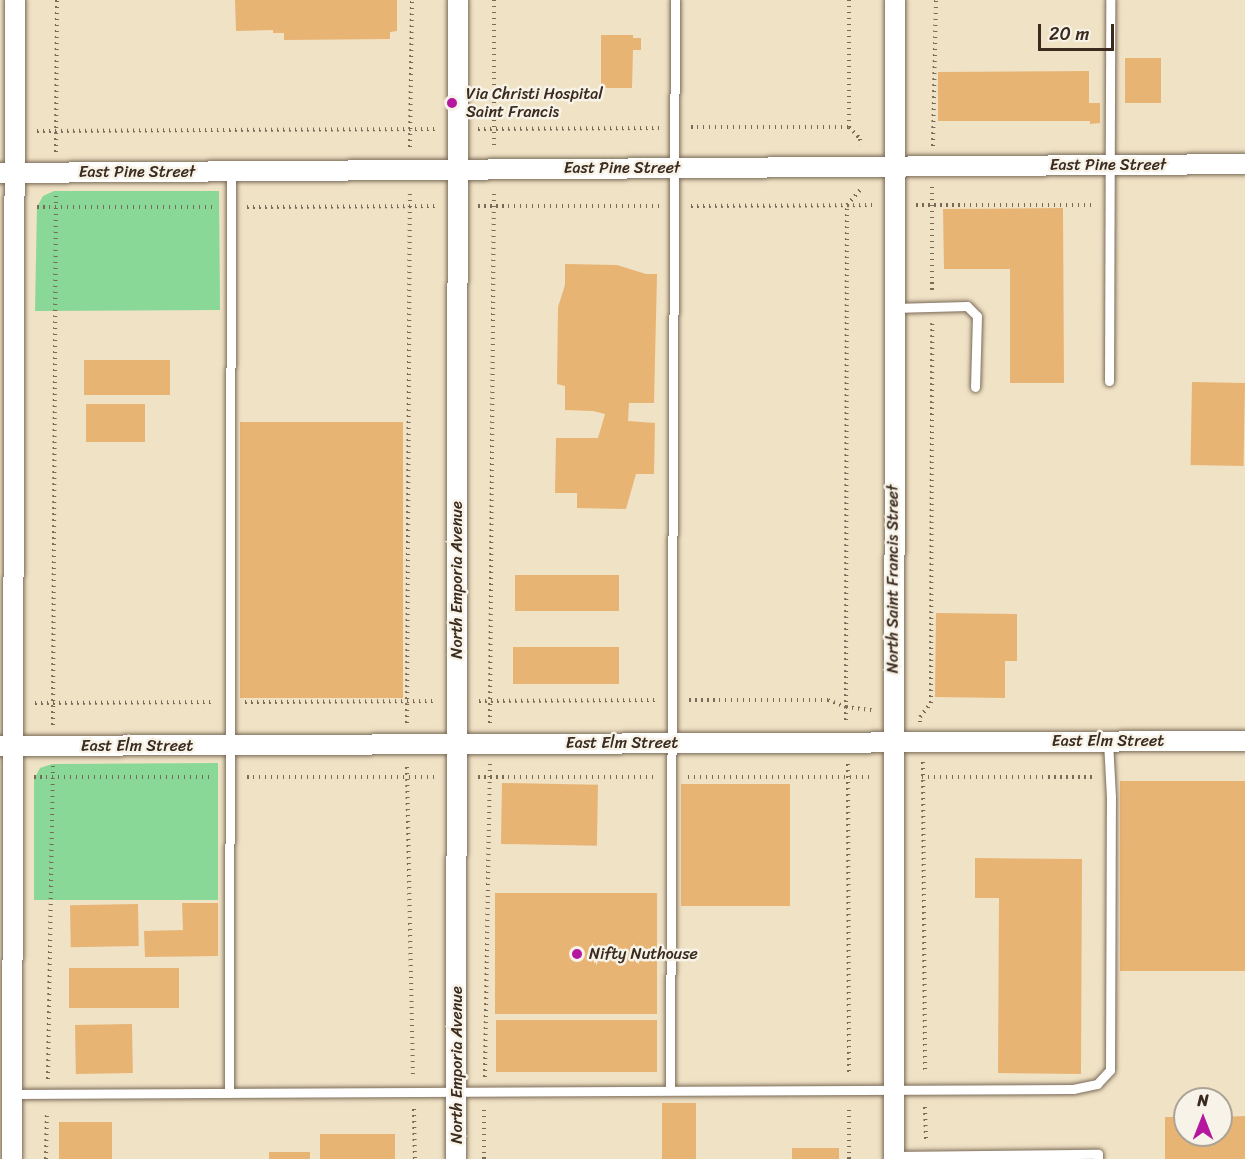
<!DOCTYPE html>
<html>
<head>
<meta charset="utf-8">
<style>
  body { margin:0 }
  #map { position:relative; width:1245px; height:1159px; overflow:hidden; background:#f0e2c5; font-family:Sriracha,sans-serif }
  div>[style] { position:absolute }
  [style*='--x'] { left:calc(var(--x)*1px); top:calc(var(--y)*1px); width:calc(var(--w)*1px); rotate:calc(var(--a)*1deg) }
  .green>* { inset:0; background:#89d897 }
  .building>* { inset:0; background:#e7b474; transform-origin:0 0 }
  .path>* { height:4px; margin-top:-2px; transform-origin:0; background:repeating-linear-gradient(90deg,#7a6a58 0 1.5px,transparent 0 6px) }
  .roads { filter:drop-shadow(0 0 2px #7a6a58) drop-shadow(0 0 2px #7a6a58) }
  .lane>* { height:9px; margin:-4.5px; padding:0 4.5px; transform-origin:4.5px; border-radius:4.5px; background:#fff }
  .street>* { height:20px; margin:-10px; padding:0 10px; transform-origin:10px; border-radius:10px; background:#fff }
  .dots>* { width:16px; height:16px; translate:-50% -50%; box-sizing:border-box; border:3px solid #f7f3e8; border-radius:50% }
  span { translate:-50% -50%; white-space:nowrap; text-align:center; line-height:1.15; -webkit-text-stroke:5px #f7f3e8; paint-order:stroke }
  .poi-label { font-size:16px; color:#3b2a1e }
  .left { translate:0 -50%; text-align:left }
  .street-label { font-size:16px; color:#3b2a1e }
  .north { position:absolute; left:1173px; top:1087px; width:60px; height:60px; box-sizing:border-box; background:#f7f3e8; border:2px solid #aca397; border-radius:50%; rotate:0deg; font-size:16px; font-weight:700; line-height:24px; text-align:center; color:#3b2a1e }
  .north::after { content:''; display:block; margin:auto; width:21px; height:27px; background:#b5179e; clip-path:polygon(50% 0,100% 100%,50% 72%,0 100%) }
  .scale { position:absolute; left:1038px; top:24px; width:76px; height:27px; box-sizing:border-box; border:3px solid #3b2a1e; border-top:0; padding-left:8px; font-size:18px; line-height:21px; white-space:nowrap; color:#3b2a1e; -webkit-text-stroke:4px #f7f3e8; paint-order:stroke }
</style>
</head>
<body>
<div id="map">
  <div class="green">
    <i style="clip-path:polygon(54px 191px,219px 191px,220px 310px,35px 311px,37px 207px,43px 196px)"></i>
    <i style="clip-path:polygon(218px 763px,218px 900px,34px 900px,34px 779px,40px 768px,52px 764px)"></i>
  </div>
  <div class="building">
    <i style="clip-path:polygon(235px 0,397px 0,397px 31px,390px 32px,390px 39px,284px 40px,284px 33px,273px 33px,273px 30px,236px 31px)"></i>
    <i style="clip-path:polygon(601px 35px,633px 35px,633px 38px,641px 38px,641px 50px,633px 50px,632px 88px,601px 88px)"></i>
    <i style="left:1125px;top:58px;width:36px;height:45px"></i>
    <i style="clip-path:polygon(1089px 71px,1089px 103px,1100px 103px,1100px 123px,1090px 124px,1090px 121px,938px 121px,938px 72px)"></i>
    <i style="clip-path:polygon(1063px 208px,1064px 383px,1010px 383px,1010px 269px,944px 269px,943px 209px)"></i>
    <i style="clip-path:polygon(565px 264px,617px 265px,646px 274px,657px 274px,654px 403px,629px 403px,628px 421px,655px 423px,654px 474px,636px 474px,626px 509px,577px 508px,577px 493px,555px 493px,556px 438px,598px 438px,605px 414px,593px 411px,565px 410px,565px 386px,557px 384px,558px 307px,565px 285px)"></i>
    <i style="left:84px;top:360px;width:86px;height:35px"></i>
    <i style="left:1192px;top:382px;width:53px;height:83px;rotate:1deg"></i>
    <i style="left:86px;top:404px;width:59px;height:38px"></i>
    <i style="left:240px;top:422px;width:163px;height:276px"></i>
    <i style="left:515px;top:575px;width:104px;height:36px"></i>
    <i style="clip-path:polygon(936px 613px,1017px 614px,1017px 661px,1005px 661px,1005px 698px,935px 697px)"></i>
    <i style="left:513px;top:647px;width:106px;height:37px"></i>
    <i style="left:1245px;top:781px;width:190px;height:125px;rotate:90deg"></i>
    <i style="left:502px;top:783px;width:96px;height:61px;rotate:1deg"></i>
    <i style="left:681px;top:784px;width:109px;height:122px"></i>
    <i style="clip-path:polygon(975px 858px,1082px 859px,1081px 1074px,998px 1073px,999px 898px,975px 898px)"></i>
    <i style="left:657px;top:893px;width:121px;height:162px;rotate:90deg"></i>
    <i style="clip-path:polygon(182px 903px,218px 903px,218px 956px,145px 957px,144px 931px,183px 930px)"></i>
    <i style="left:138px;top:904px;width:42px;height:68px;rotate:89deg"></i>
    <i style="left:69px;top:968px;width:110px;height:40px"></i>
    <i style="left:496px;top:1020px;width:161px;height:52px"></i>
    <i style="left:132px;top:1024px;width:49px;height:57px;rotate:89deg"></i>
    <i style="left:662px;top:1103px;width:34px;height:56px"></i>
    <i style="clip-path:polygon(1245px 1116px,1245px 1159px,1165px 1159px,1165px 1117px,1185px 1117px,1185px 1135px,1221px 1135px,1221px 1117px)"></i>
    <i style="left:112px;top:1122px;width:37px;height:53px;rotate:90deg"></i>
    <i style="left:395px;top:1134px;width:25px;height:75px;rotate:90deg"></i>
    <i style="left:792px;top:1148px;width:47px;height:11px"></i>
    <i style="left:269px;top:1152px;width:41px;height:7px"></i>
  </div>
  <div class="path">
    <i style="--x:494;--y:0;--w:147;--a:90"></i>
    <i style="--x:849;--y:0;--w:127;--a:90"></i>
    <i style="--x:849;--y:127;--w:16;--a:47"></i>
    <i style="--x:860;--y:139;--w:6;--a:81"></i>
    <i style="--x:691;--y:127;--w:158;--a:0"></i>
    <i style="--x:478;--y:129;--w:181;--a:-0.3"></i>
    <i style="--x:37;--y:131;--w:400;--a:-0.3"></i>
    <i style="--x:933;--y:146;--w:146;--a:-88.8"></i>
    <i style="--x:410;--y:147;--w:147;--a:-89.2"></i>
    <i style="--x:56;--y:152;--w:152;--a:-89.6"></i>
    <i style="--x:916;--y:205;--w:178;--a:0"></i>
    <i style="--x:478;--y:206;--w:181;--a:0"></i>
    <i style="--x:691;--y:206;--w:181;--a:-0.3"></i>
    <i style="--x:37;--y:207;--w:178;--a:0"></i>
    <i style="--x:247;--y:207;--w:190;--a:-0.3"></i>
    <i style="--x:932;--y:290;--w:103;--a:-90"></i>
    <i style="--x:689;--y:700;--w:139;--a:0"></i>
    <i style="--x:828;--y:700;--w:19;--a:21"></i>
    <i style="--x:846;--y:707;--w:26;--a:7"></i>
    <i style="--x:479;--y:701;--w:178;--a:-0.3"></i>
    <i style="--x:245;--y:702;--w:190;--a:-0.3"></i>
    <i style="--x:35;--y:703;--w:178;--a:-0.3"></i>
    <i style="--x:846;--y:720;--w:515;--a:-89.89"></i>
    <i style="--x:847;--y:205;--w:20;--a:-49"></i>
    <i style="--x:920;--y:722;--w:5;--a:-90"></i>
    <i style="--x:920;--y:717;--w:18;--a:-52"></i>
    <i style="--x:931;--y:703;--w:381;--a:-89.8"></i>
    <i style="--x:407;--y:723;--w:532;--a:-89.68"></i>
    <i style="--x:490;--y:723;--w:532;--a:-89.57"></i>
    <i style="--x:53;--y:725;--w:532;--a:-89.68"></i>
    <i style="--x:923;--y:762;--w:311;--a:89.6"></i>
    <i style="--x:848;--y:764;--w:310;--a:89.8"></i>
    <i style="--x:407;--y:767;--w:310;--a:88.9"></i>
    <i style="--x:34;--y:777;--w:178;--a:0"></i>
    <i style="--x:247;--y:777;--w:187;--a:0"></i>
    <i style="--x:478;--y:777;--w:178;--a:0"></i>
    <i style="--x:688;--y:777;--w:184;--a:0"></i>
    <i style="--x:922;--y:777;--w:172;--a:0"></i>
    <i style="--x:485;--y:1077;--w:313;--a:-89.1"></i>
    <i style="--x:48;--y:1079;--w:313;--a:-89.1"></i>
    <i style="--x:925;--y:1107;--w:32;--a:88"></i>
    <i style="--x:414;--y:1109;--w:50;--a:88.9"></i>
    <i style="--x:46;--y:1159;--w:48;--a:-88.8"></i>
    <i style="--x:484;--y:1159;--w:50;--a:-90"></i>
    <i style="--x:849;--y:1159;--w:54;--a:-90"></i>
  </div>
  <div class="roads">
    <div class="lane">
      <i style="--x:893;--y:308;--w:74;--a:-1.5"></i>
      <i style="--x:967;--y:306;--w:14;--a:45"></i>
      <i style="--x:977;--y:316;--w:71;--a:91.6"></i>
      <i style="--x:1109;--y:381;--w:381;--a:-89.8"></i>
      <i style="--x:670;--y:1089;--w:1089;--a:-89.74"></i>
      <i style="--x:229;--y:1093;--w:922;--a:-89.88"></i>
      <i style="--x:12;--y:1094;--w:1061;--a:-0.27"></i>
      <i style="--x:1073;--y:1089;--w:25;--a:-12"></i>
      <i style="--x:1097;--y:1084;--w:19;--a:-47"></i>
      <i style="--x:1110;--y:1070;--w:273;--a:-89.8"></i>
      <i style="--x:1111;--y:797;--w:56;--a:-93.1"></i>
      <i style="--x:894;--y:1156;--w:204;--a:-0.6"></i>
      <i style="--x:1098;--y:1154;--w:5;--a:90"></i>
    </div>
    <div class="street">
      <i style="--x:0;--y:173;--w:1245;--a:-0.41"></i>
      <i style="--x:0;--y:746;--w:1245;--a:-0.23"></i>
      <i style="--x:12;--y:1159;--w:1159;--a:-89.85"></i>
      <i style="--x:456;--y:1159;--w:1159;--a:-89.9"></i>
      <i style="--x:894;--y:1159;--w:1159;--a:-89.95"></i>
    </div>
  </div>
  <div class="dots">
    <i style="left:452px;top:103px;background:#b5179e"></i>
    <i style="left:577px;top:954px;background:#b5179e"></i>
  </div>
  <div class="poi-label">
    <span class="left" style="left:466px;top:103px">Via Christi Hospital<br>Saint Francis</span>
    <span class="left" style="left:589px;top:954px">Nifty Nuthouse</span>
  </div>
  <div class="street-label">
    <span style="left:1108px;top:165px">East Pine Street</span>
    <span style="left:622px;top:168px">East Pine Street</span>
    <span style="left:137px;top:172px">East Pine Street</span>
    <span style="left:893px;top:579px;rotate:-90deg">North Saint Francis Street</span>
    <span style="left:457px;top:580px;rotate:-90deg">North Emporia Avenue</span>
    <span style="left:1108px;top:741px">East Elm Street</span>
    <span style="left:622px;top:743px">East Elm Street</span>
    <span style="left:137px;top:746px">East Elm Street</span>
    <span style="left:457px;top:1065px;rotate:-90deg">North Emporia Avenue</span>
  </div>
  <div class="north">N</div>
  <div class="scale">20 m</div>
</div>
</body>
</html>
